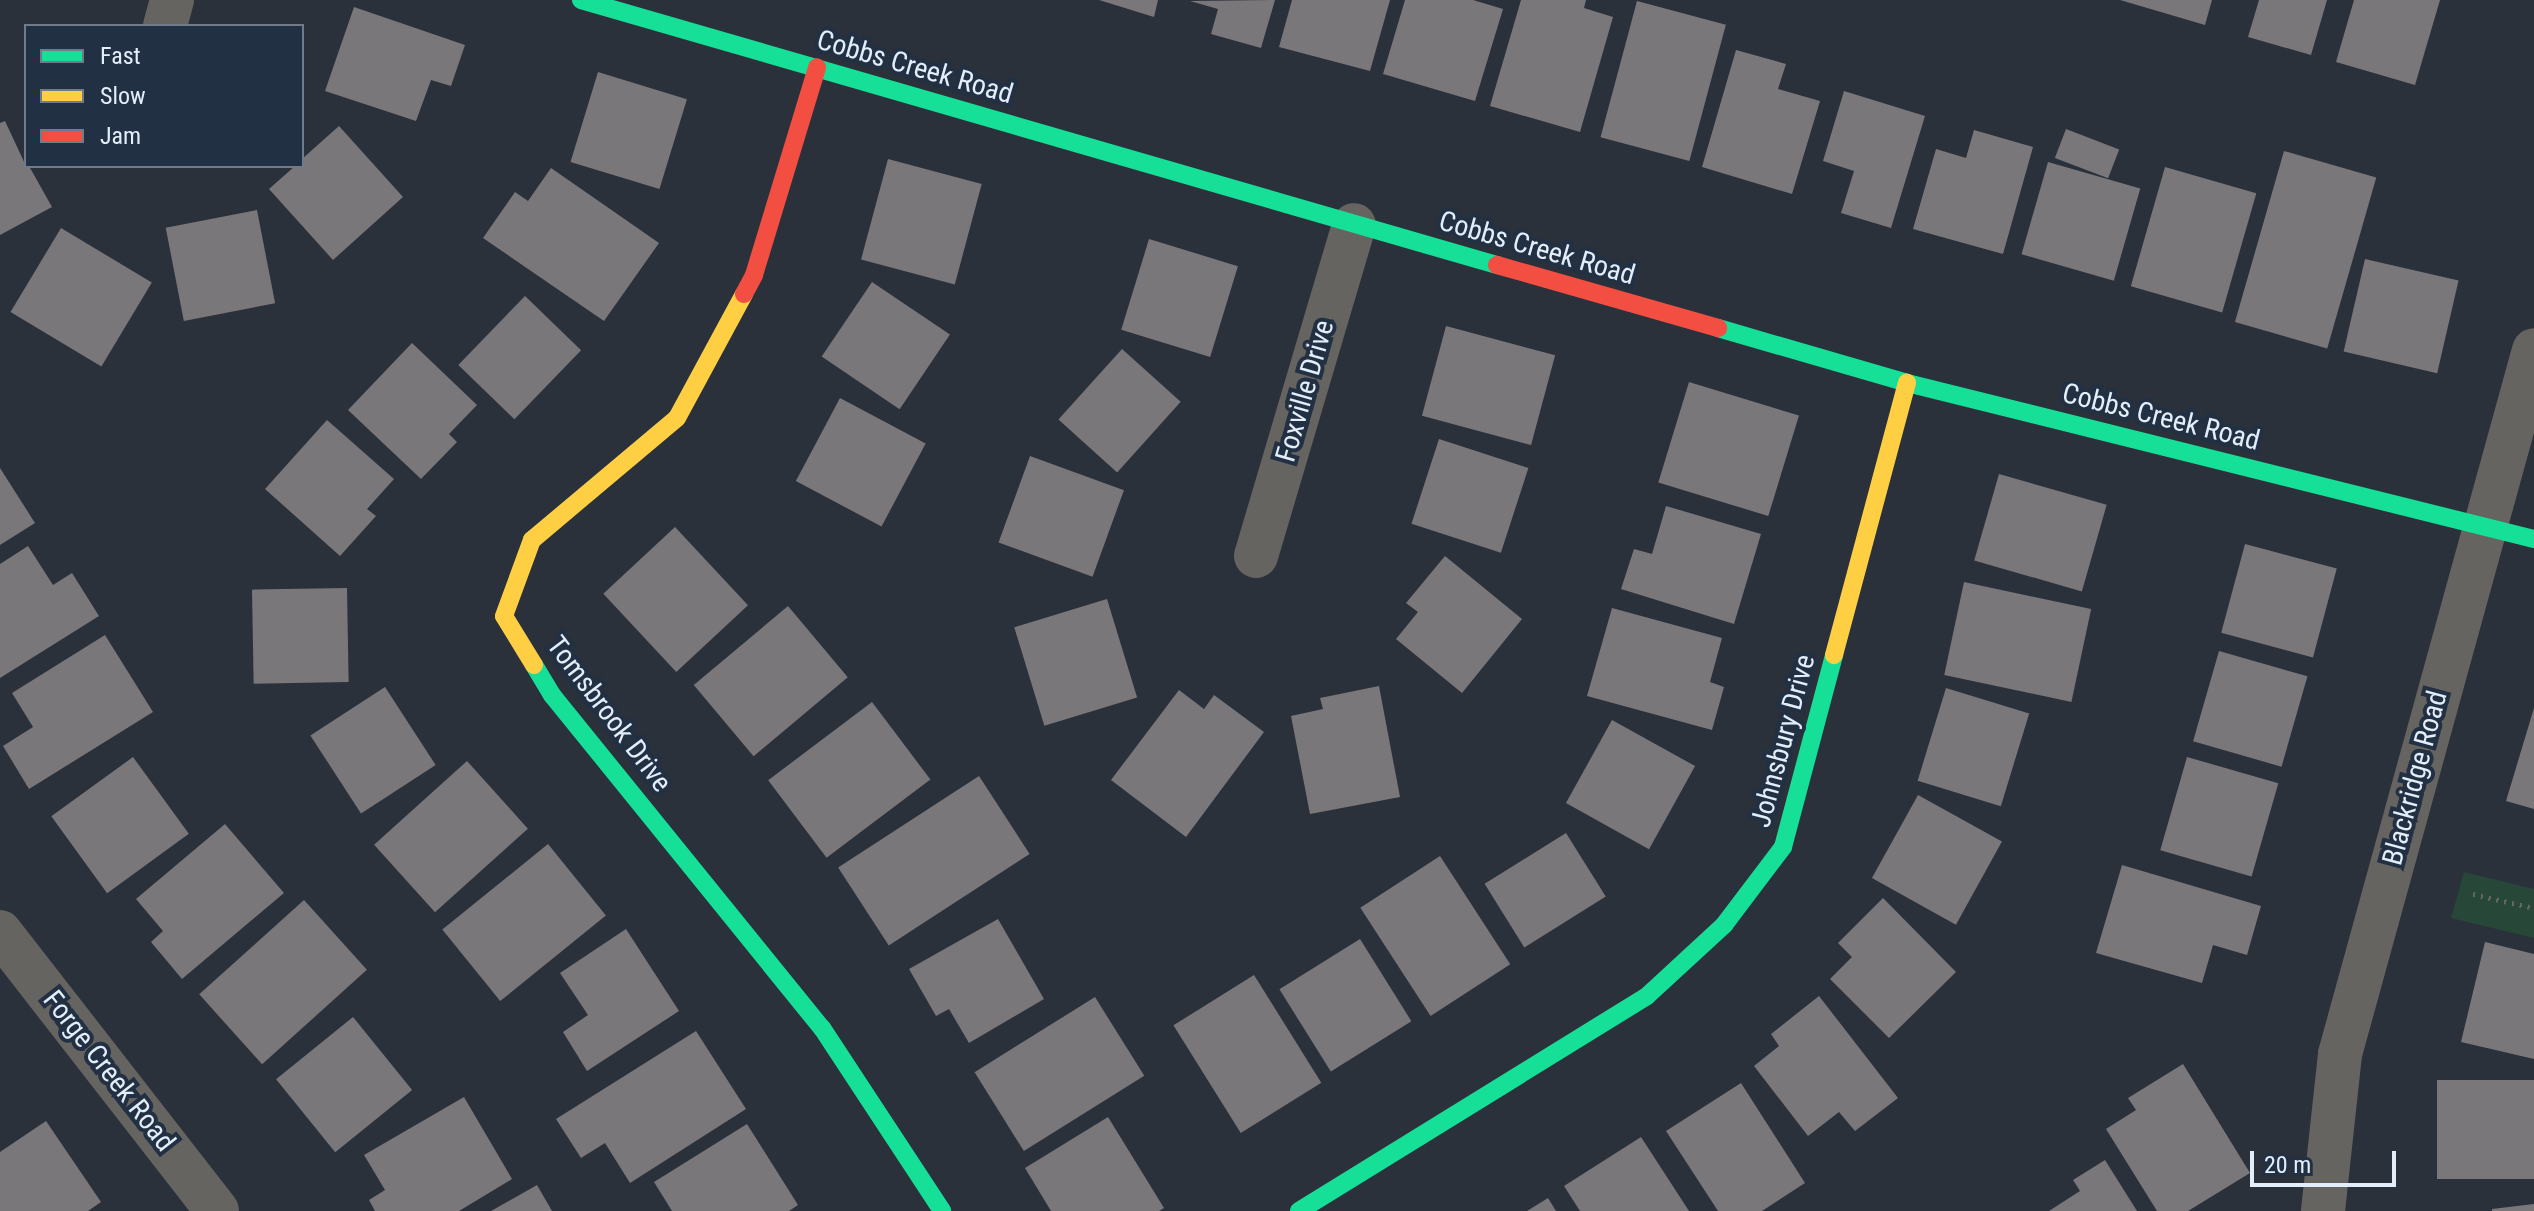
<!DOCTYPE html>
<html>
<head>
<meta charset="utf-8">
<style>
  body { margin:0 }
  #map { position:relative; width:2534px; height:1211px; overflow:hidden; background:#2a313b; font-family:"Roboto Condensed",sans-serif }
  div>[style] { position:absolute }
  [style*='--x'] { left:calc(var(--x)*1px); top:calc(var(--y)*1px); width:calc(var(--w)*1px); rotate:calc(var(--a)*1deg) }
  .green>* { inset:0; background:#274738 }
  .building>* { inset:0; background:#7a777a; transform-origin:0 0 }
  .path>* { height:5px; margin-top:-2.5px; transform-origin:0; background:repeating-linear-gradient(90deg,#646564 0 2px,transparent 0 8px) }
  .street>* { height:44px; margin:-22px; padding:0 22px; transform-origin:22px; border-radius:22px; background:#666460 }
  .fast>* { height:18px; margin:-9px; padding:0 9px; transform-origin:9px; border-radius:9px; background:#16e098 }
  .slow>* { height:18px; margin:-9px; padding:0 9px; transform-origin:9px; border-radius:9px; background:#ffcf43 }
  .jam>* { height:18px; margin:-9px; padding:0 9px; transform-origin:9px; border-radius:9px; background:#f24e42 }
  span { translate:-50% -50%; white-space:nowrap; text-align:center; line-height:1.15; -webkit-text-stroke:8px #223043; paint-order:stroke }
  .street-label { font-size:28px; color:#e4eefa }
  .legend { position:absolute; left:24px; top:24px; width:280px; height:144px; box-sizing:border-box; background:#223043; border:2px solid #707c8c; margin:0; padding:10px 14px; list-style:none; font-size:24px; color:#e4eefa }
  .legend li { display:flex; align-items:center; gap:16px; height:40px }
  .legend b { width:40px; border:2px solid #707c8c }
  .scale { position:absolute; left:2250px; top:1151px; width:146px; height:36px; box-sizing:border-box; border:4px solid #e4eefa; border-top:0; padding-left:10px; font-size:24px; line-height:28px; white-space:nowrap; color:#e4eefa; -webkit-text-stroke:6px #223043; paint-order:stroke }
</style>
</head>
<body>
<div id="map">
  <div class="green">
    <i style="clip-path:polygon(2464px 872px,2534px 889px,2534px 938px,2451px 918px)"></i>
  </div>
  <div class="building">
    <i style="clip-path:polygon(1099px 0,1158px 0,1154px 17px)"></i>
    <i style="clip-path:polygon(1275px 0,1261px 48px,1211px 34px,1218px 9px,1190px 1px)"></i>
    <i style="clip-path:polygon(1292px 0,1390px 0,1370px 71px,1279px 47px)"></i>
    <i style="clip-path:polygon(1405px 0,1473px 0,1503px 9px,1475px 101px,1383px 74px)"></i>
    <i style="clip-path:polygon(1521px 0,1586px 0,1584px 8px,1613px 17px,1580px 132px,1490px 106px)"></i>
    <i style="clip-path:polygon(2120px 0,2212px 0,2205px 25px)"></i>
    <i style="clip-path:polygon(2259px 0,2327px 0,2311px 55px,2248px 37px)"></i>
    <i style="clip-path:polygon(2354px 0,2440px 0,2415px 85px,2336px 62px)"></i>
    <i style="left:1637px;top:1px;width:92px;height:141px;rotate:15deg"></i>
    <i style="clip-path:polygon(354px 7px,465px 45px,451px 86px,431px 80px,416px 121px,325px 91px)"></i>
    <i style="clip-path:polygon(1736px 50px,1786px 64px,1778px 89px,1820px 101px,1792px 194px,1702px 167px)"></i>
    <i style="left:598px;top:72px;width:93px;height:94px;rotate:17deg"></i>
    <i style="clip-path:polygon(1844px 91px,1925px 116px,1891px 228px,1841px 213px,1854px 171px,1823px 161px)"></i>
    <i style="clip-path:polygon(5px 121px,26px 166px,29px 166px,52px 207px,0 235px,0 123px)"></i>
    <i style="clip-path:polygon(339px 126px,403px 197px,333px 260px,269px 189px,295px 166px,302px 166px,302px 159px)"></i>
    <i style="left:2066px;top:129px;width:57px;height:31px;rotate:21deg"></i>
    <i style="clip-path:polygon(1974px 130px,2033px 147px,2003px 254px,1913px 229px,1936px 149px,1966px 158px)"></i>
    <i style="left:2284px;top:151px;width:96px;height:178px;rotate:16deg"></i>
    <i style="left:888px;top:159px;width:97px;height:104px;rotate:15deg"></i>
    <i style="left:2048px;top:162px;width:96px;height:96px;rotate:16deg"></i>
    <i style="left:2165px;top:167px;width:95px;height:124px;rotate:16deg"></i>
    <i style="clip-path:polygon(551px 168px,659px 243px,604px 321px,483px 238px,515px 192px,528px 201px)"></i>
    <i style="left:257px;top:210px;width:95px;height:93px;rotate:79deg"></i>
    <i style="left:61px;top:228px;width:106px;height:98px;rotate:31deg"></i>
    <i style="left:1149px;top:239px;width:93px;height:95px;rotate:17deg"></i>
    <i style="left:2365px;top:259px;width:96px;height:95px;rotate:13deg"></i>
    <i style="left:872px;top:282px;width:94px;height:90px;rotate:34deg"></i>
    <i style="left:525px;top:296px;width:78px;height:96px;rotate:44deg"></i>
    <i style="left:1446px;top:326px;width:113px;height:93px;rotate:15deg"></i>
    <i style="clip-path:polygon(412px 343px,477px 405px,449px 434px,457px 442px,421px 479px,348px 410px)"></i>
    <i style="left:1122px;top:349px;width:79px;height:95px;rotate:42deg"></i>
    <i style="left:1689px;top:382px;width:115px;height:105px;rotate:17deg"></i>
    <i style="left:840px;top:398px;width:97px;height:94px;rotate:28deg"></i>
    <i style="clip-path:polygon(327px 420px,394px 479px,367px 509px,376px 516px,340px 556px,265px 489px)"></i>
    <i style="left:1439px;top:439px;width:94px;height:89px;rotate:18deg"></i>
    <i style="left:1030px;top:456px;width:100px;height:92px;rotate:20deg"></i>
    <i style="clip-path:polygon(0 468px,35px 523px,0 545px)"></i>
    <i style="left:1999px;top:474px;width:112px;height:90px;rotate:16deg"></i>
    <i style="clip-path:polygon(1666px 506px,1761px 534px,1734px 624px,1621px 589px,1634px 549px,1652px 554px)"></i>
    <i style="left:675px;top:527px;width:107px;height:98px;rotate:47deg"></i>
    <i style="left:2245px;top:544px;width:95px;height:92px;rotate:15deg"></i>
    <i style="clip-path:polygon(28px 546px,53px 585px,72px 573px,99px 616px,0 678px,0 564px)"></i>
    <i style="clip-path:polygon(1445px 556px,1522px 619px,1462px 693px,1396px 639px,1418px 612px,1406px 603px)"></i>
    <i style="left:1964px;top:582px;width:130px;height:95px;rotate:12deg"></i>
    <i style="left:347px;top:588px;width:94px;height:95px;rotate:89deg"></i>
    <i style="left:1107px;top:599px;width:103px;height:97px;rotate:73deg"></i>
    <i style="left:788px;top:606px;width:93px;height:123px;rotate:50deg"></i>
    <i style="clip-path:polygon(1612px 608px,1722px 638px,1710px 682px,1724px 687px,1712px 730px,1587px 696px)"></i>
    <i style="clip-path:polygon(105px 635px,153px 712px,29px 789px,3px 746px,33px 727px,12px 693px)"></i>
    <i style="left:2219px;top:651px;width:92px;height:94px;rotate:16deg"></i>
    <i style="clip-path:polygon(1379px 686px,1400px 797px,1310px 814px,1291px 716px,1323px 709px,1320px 698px)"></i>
    <i style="left:385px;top:687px;width:93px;height:89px;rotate:57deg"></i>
    <i style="left:1946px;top:688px;width:87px;height:97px;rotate:17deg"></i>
    <i style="clip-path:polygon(1179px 690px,1204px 709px,1214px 695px,1264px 732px,1186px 837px,1111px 780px)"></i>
    <i style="left:872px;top:702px;width:97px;height:130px;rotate:53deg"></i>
    <i style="clip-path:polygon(2534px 708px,2534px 809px,2506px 801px)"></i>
    <i style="left:1612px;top:720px;width:95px;height:95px;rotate:29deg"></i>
    <i style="left:133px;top:757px;width:95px;height:101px;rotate:54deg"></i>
    <i style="left:2187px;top:757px;width:95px;height:97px;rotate:16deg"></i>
    <i style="left:467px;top:761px;width:91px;height:125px;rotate:48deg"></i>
    <i style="left:979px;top:776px;width:93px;height:168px;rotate:57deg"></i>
    <i style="left:1918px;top:795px;width:96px;height:95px;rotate:29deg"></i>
    <i style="clip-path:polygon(225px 824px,284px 893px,182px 979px,151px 942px,163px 931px,136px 899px)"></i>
    <i style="left:1566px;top:833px;width:75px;height:96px;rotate:58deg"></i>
    <i style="left:548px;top:844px;width:92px;height:136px;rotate:51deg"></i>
    <i style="left:1440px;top:856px;width:129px;height:95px;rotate:57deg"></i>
    <i style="clip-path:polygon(2122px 865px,2261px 906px,2247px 955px,2213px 945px,2202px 983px,2096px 953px)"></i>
    <i style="clip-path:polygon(1883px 898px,1956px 972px,1889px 1038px,1830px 979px,1852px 957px,1838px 943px)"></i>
    <i style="left:304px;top:900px;width:94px;height:141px;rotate:48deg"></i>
    <i style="clip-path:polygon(998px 919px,1044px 999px,969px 1043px,949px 1009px,936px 1016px,909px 969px)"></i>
    <i style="clip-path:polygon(626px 929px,679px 1011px,587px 1071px,563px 1032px,588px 1015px,560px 973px)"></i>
    <i style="left:1360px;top:939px;width:97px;height:95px;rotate:58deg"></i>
    <i style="clip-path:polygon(2485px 942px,2534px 954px,2534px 1059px,2461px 1042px)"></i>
    <i style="left:1254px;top:975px;width:127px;height:95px;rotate:58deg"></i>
    <i style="clip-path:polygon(1819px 996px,1898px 1098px,1855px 1131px,1839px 1112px,1808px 1136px,1754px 1066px,1779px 1046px,1771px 1034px)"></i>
    <i style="left:1095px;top:997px;width:93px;height:142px;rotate:58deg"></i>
    <i style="left:353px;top:1017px;width:94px;height:99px;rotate:51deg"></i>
    <i style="clip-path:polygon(696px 1031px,746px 1109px,630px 1183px,605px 1143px,581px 1158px,556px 1119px)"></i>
    <i style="clip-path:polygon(2183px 1064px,2250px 1173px,2188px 1211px,2157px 1211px,2106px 1129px,2136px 1110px,2128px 1098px)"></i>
    <i style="left:2534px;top:1080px;width:99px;height:97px;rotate:90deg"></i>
    <i style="clip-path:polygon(1741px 1083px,1805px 1183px,1762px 1211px,1718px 1211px,1666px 1131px)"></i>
    <i style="clip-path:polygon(464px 1097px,512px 1179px,459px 1211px,375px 1211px,369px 1200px,385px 1190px,364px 1155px)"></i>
    <i style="clip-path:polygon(1108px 1117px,1164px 1208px,1159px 1211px,1051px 1211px,1025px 1168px)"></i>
    <i style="clip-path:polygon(46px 1121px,101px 1202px,88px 1211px,0 1211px,0 1152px)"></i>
    <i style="clip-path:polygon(747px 1124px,798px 1205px,789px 1211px,672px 1211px,654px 1182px)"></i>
    <i style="clip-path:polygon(1641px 1137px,1689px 1211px,1580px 1211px,1564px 1186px)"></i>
    <i style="clip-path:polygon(2105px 1160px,2137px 1211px,2049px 1211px,2080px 1191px,2073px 1180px)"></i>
    <i style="clip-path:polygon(537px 1185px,552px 1211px,491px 1211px)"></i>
    <i style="clip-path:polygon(1548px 1198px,1556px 1211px,1527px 1211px)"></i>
    <i style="clip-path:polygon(2534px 1204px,2534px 1211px,2492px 1211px,2492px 1209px)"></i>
  </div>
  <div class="path">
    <i style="--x:2473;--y:894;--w:63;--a:12.9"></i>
  </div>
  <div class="street">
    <i style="--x:165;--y:26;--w:27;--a:-75"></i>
    <i style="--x:1256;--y:556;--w:345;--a:-73.5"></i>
    <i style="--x:0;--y:932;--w:353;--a:52.1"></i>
    <i style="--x:2323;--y:1211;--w:158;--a:-83.8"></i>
    <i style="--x:2340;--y:1054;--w:730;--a:-74.59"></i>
  </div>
  <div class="fast">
    <i style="--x:581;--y:0;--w:954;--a:16.14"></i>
    <i style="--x:1718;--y:328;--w:197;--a:16.2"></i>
    <i style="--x:1907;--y:383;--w:646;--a:13.97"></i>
    <i style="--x:534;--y:665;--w:35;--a:59"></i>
    <i style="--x:552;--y:695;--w:429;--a:51"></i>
    <i style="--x:822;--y:1028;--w:219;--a:56.7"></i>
    <i style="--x:1299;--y:1211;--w:409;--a:-31.7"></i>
    <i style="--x:1647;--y:996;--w:105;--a:-42.7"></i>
    <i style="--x:1724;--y:925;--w:98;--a:-52.9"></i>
    <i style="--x:1783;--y:847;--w:199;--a:-75.1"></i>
  </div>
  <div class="slow">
    <i style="--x:1834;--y:655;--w:282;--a:-75"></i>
    <i style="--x:534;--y:665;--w:57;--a:-121.5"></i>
    <i style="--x:504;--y:616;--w:81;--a:-69.8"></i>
    <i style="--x:532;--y:540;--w:189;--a:-40.1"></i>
    <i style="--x:677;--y:418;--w:141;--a:-61.6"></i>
  </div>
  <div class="jam">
    <i style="--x:1497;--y:265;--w:230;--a:15.9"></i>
    <i style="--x:744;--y:294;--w:21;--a:-62"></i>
    <i style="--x:754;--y:275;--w:217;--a:-73.1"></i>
  </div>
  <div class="street-label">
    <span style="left:915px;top:67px;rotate:16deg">Cobbs Creek Road</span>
    <span style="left:1537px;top:248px;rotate:16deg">Cobbs Creek Road</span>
    <span style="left:1305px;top:391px;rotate:-74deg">Foxville Drive</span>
    <span style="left:2161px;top:417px;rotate:14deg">Cobbs Creek Road</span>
    <span style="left:609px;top:714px;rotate:53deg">Tomsbrook Drive</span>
    <span style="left:1783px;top:741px;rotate:-75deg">Johnsbury Drive</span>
    <span style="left:2415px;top:778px;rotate:-75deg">Blackridge Road</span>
    <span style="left:109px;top:1071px;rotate:52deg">Forge Creek Road</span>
  </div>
  <ul class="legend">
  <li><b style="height:10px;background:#16e098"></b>Fast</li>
  <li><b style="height:10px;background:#ffcf43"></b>Slow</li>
  <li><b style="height:10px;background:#f24e42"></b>Jam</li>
  </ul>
  <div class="scale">20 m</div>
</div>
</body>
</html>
